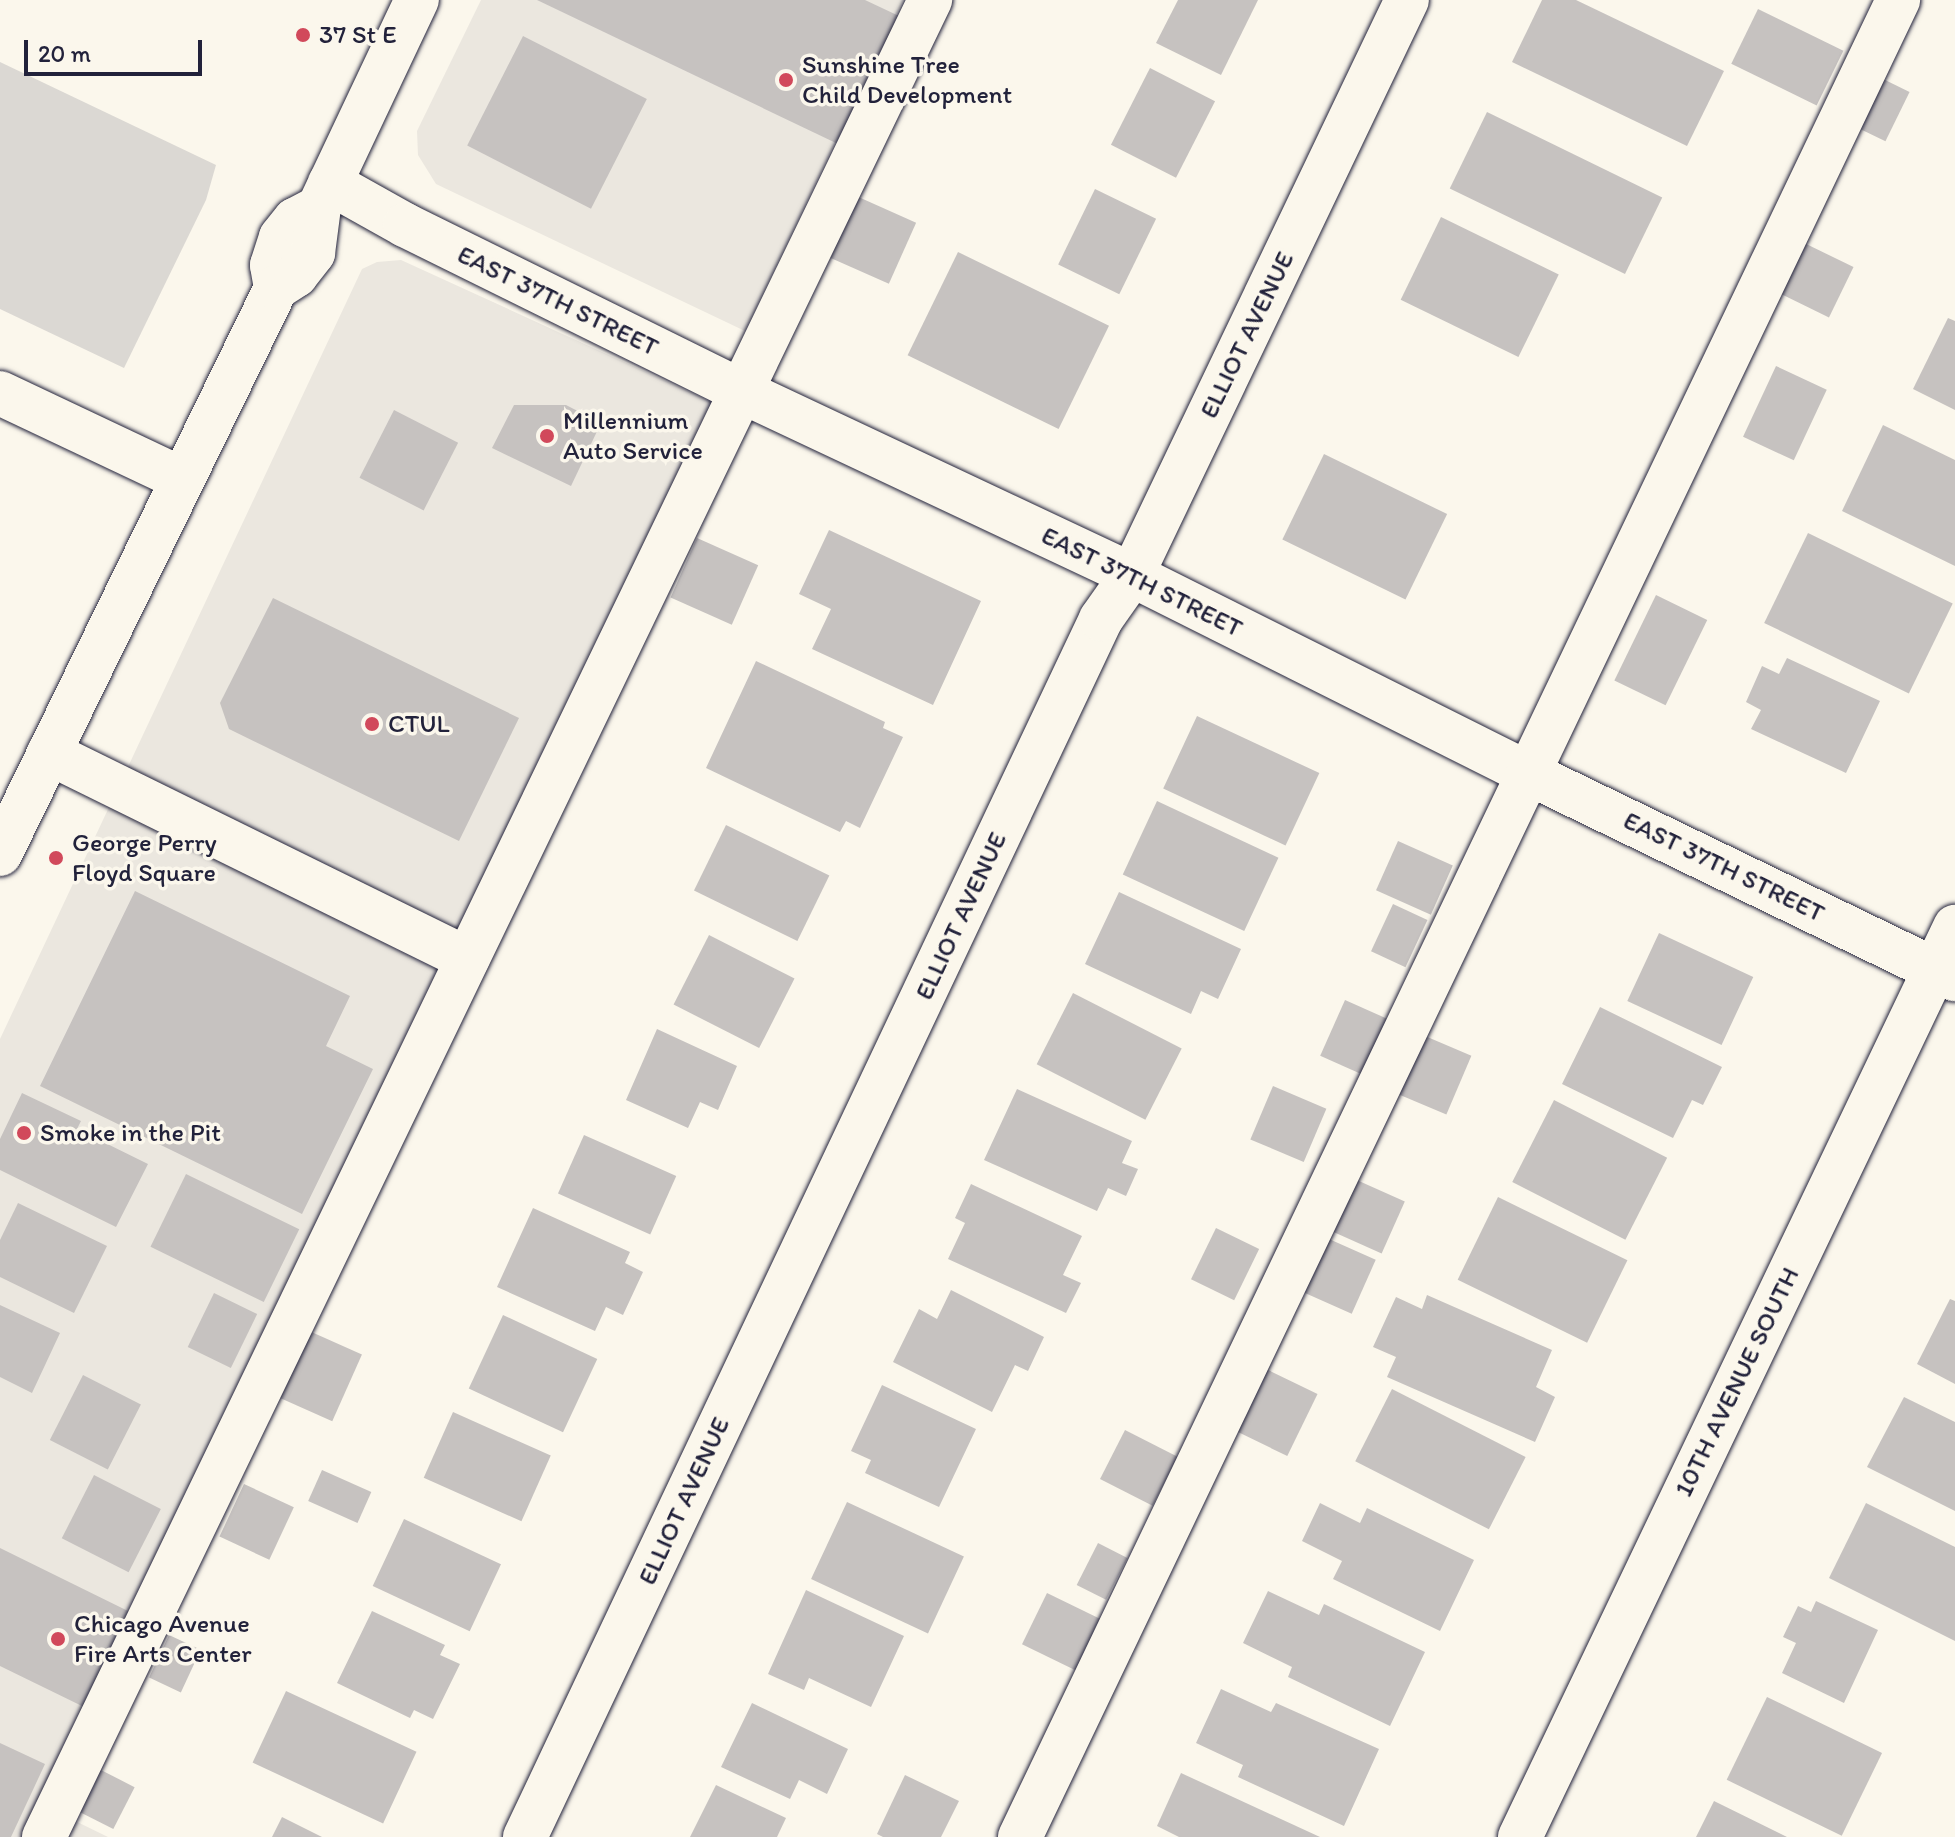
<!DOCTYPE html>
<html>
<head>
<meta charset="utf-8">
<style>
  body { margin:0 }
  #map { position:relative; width:1955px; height:1837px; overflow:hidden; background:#fbf7ec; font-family:Itim,sans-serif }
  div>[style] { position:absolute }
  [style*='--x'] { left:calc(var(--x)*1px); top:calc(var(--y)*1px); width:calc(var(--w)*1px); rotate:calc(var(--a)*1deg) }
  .built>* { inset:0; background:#ebe7df }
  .green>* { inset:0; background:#dbd8d3 }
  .building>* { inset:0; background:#c6c2c0; transform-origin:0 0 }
  .roads { filter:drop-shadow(0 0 2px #22223b) drop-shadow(0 0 2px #22223b) }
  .minor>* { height:44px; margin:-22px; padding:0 22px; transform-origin:22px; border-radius:22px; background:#fbf7ec }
  .dots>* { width:22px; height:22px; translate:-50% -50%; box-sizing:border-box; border:4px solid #fbf7ec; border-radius:50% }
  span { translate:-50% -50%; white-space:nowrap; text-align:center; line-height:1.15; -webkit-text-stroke:7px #fbf7ec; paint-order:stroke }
  .poi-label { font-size:26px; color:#22223b }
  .left { translate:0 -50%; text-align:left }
  .street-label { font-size:26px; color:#22223b }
  .scale { position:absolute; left:24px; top:40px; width:178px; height:36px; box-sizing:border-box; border:4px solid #22223b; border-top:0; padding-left:10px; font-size:24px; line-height:28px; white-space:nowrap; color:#22223b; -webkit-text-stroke:6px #fbf7ec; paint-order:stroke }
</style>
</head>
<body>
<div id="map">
  <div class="built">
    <i style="clip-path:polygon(481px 0,903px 0,745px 331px,436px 184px,418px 155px,417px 131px)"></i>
    <i style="clip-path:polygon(401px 260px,740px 415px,65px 1816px,108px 1837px,0 1837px,0 1039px,362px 269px,377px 262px)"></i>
  </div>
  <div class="green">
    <i style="clip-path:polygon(0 62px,216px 165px,206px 200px,124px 368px,0 309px)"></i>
  </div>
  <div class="building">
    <i style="clip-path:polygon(537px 0,865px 0,899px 16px,838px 144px)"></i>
    <i style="clip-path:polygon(1178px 0,1258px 0,1221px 75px,1156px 43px)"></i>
    <i style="clip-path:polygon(1542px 0,1576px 0,1724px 71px,1687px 146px,1512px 62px)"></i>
    <i style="left:1758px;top:9px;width:95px;height:61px;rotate:26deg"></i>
    <i style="left:523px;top:36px;width:139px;height:123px;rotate:27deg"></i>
    <i style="left:1150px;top:68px;width:73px;height:86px;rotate:27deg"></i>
    <i style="left:1879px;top:77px;width:34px;height:55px;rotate:26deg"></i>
    <i style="left:1487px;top:112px;width:195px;height:85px;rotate:26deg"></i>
    <i style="left:1095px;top:189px;width:68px;height:84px;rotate:26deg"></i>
    <i style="left:854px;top:195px;width:68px;height:67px;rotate:24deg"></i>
    <i style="left:1441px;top:217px;width:131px;height:92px;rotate:26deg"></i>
    <i style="left:1796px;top:239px;width:64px;height:56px;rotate:26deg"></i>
    <i style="left:958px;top:252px;width:168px;height:115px;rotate:26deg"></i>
    <i style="clip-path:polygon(1948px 318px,1955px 321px,1955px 410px,1913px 389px)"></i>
    <i style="left:1776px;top:366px;width:56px;height:78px;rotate:25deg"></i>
    <i style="clip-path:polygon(514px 405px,566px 405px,601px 423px,571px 486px,492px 448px)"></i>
    <i style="left:394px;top:410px;width:72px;height:76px;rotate:27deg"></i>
    <i style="clip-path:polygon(1883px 425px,1955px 460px,1955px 566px,1842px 511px)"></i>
    <i style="left:1324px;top:454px;width:137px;height:95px;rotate:26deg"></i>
    <i style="clip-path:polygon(829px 530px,981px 601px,933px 705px,812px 649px,831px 609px,799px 594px)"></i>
    <i style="left:1808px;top:533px;width:161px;height:100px;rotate:26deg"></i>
    <i style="left:697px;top:538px;width:67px;height:65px;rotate:24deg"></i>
    <i style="left:1656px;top:595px;width:57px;height:95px;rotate:26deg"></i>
    <i style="clip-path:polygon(273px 598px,519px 718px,459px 841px,229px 729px,220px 703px)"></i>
    <i style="clip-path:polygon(1787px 658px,1880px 701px,1846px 773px,1751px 729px,1761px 710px,1746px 702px,1762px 666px,1779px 674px)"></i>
    <i style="clip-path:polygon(756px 661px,885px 722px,883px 728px,903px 737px,860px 828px,846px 821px,840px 832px,706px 768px)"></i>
    <i style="left:1197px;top:716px;width:135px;height:80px;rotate:25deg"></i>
    <i style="left:1157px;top:801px;width:134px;height:81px;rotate:25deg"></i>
    <i style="left:726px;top:825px;width:115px;height:73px;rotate:26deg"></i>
    <i style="left:1398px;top:841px;width:60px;height:54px;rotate:24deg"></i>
    <i style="clip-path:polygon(135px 891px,350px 996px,326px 1046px,373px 1069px,302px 1214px,40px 1086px)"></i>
    <i style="clip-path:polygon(1119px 892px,1241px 949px,1218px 999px,1201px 991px,1191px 1014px,1085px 964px)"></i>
    <i style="left:1393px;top:904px;width:38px;height:52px;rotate:25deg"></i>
    <i style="left:1659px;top:933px;width:104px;height:75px;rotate:25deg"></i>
    <i style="left:709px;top:935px;width:96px;height:78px;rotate:27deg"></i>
    <i style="left:1073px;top:993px;width:122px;height:80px;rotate:27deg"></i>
    <i style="left:1345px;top:1000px;width:46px;height:61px;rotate:24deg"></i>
    <i style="clip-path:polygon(1600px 1007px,1722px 1067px,1703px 1105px,1692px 1100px,1673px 1138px,1562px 1084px)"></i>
    <i style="clip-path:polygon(657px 1029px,737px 1066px,718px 1110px,700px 1102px,688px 1128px,626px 1100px)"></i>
    <i style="left:1418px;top:1033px;width:58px;height:64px;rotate:23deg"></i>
    <i style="left:1273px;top:1086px;width:58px;height:58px;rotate:23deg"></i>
    <i style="clip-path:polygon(1017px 1089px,1132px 1141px,1122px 1163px,1138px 1169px,1126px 1196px,1108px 1188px,1097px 1211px,984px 1160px)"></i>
    <i style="clip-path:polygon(22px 1093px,81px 1121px,77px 1129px,148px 1164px,116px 1227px,0 1170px,0 1139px)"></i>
    <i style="left:1554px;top:1100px;width:127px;height:92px;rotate:27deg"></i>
    <i style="left:584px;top:1135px;width:101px;height:64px;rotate:24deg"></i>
    <i style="left:186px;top:1174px;width:126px;height:81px;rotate:26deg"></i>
    <i style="left:1350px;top:1177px;width:60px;height:57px;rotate:24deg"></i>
    <i style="clip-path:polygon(971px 1184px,1082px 1236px,1063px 1275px,1081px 1283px,1066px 1313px,948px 1259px,965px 1223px,955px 1218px)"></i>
    <i style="left:1498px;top:1197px;width:144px;height:92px;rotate:26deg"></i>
    <i style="clip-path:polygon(18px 1203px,107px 1246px,74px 1313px,0 1277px,0 1240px)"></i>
    <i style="clip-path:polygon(533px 1208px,630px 1252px,625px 1263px,643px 1272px,623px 1315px,606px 1307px,595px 1331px,497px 1287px)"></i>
    <i style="left:1216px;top:1228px;width:48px;height:57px;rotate:26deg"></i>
    <i style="left:1320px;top:1235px;width:61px;height:59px;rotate:24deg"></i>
    <i style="clip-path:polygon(951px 1290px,1044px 1337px,1028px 1371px,1015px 1365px,992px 1412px,893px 1362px,919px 1309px,937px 1319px)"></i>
    <i style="left:214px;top:1293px;width:48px;height:60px;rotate:26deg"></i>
    <i style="clip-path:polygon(1427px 1295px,1552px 1350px,1536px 1387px,1555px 1397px,1535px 1442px,1387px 1377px,1396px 1357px,1373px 1347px,1396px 1297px,1422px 1309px)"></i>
    <i style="clip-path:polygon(1950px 1299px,1955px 1301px,1955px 1384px,1917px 1364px)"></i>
    <i style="clip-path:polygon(0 1305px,60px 1333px,32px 1393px,0 1377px)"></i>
    <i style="left:503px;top:1315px;width:104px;height:81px;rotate:25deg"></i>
    <i style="left:298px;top:1326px;width:70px;height:73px;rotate:24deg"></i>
    <i style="left:1260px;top:1366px;width:64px;height:69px;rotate:26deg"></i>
    <i style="left:83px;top:1375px;width:65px;height:73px;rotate:27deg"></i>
    <i style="clip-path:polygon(882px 1385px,976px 1429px,939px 1507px,865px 1473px,871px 1460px,851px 1451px)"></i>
    <i style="left:1392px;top:1389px;width:150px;height:81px;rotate:27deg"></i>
    <i style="clip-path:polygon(1904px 1397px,1955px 1422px,1955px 1511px,1867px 1467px)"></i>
    <i style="left:453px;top:1412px;width:107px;height:72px;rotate:24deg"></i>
    <i style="left:1125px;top:1430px;width:59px;height:55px;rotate:27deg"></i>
    <i style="left:322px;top:1470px;width:54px;height:34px;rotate:24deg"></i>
    <i style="left:94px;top:1475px;width:75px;height:71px;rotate:27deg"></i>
    <i style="left:244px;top:1484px;width:55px;height:58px;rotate:25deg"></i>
    <i style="left:847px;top:1502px;width:129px;height:85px;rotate:25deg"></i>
    <i style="clip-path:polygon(1320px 1503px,1360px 1523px,1367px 1508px,1474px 1560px,1440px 1631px,1333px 1579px,1342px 1561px,1302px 1541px)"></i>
    <i style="clip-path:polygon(1866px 1503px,1955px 1547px,1955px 1641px,1829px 1578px)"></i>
    <i style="left:404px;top:1519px;width:107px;height:74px;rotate:25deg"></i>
    <i style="left:1098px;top:1543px;width:33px;height:47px;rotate:27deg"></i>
    <i style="clip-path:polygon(0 1548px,130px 1612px,84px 1707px,0 1666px)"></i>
    <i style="clip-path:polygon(806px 1590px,904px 1636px,871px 1707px,809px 1678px,804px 1690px,768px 1674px)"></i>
    <i style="clip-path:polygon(1268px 1591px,1319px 1615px,1324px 1604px,1425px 1652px,1390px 1726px,1288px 1677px,1292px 1667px,1243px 1643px)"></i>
    <i style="left:1047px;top:1593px;width:60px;height:57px;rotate:26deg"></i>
    <i style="clip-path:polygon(1816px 1601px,1878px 1630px,1844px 1703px,1782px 1673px,1796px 1643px,1783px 1637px,1798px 1606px,1811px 1612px)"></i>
    <i style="clip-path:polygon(372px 1611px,445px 1645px,440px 1655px,460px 1664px,433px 1719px,414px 1710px,410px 1718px,337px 1683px)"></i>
    <i style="left:169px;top:1635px;width:35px;height:47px;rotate:25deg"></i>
    <i style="clip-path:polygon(1221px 1689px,1271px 1712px,1276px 1703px,1379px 1749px,1344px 1826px,1238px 1777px,1243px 1765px,1196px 1743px)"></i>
    <i style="left:286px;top:1691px;width:144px;height:79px;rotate:25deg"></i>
    <i style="left:1767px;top:1697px;width:128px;height:92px;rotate:26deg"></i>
    <i style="clip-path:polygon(752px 1703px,848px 1749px,827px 1794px,799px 1780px,790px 1799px,721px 1767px)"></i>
    <i style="clip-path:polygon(0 1743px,45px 1764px,11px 1837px,0 1837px)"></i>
    <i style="left:99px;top:1769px;width:40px;height:47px;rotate:27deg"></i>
    <i style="clip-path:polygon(1181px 1773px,1320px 1837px,1179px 1837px,1157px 1826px)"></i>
    <i style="clip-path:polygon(905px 1775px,959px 1801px,941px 1837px,883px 1837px,877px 1834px)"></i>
    <i style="clip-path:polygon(716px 1785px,786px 1818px,777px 1837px,690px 1837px)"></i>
    <i style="clip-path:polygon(1714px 1801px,1787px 1837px,1696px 1837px)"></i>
    <i style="clip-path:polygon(282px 1817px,322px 1837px,272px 1837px)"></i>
  </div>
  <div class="roads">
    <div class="minor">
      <i style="--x:330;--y:183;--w:86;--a:29.2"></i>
      <i style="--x:405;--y:225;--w:377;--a:26.3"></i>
      <i style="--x:743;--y:392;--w:430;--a:25.2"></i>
      <i style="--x:1132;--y:575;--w:443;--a:26.6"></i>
      <i style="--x:1528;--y:773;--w:474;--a:25.8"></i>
      <i style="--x:276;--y:288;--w:23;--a:-100"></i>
      <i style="--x:272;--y:265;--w:29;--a:-72"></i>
      <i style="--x:281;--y:237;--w:22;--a:-51"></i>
      <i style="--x:295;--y:220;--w:27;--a:-28"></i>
      <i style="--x:0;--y:393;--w:201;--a:25.3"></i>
      <i style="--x:49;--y:753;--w:466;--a:26.2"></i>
      <i style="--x:0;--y:854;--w:630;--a:-64"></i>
      <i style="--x:276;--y:288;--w:24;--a:-33"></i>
      <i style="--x:296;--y:275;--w:28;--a:-52"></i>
      <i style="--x:313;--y:253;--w:46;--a:-82.6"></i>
      <i style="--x:319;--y:207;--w:229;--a:-64.7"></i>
      <i style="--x:44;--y:1837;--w:2040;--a:-64.25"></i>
      <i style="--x:525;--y:1837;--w:1347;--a:-64.69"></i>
      <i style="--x:1101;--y:619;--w:54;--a:-54.8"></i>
      <i style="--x:1132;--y:575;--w:637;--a:-64.44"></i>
      <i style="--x:1020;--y:1837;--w:2036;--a:-64.45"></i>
      <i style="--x:1520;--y:1837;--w:1009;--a:-64.45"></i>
    </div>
  </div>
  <div class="dots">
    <i style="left:303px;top:35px;background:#d1495b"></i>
    <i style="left:786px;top:80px;background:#d1495b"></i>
    <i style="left:547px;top:436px;background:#d1495b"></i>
    <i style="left:372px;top:724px;background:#d1495b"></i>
    <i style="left:56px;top:858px;background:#d1495b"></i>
    <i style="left:24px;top:1133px;background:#d1495b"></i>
    <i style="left:58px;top:1639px;background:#d1495b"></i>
  </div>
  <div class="poi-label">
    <span class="left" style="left:319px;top:35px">37 St E</span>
    <span class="left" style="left:802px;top:80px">Sunshine Tree<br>Child Development</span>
    <span class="left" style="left:563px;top:436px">Millennium<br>Auto Service</span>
    <span class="left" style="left:388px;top:724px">CTUL</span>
    <span class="left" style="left:72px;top:858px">George Perry<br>Floyd Square</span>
    <span class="left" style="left:40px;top:1133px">Smoke in the Pit</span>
    <span class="left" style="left:74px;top:1639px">Chicago Avenue<br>Fire Arts Center</span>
  </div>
  <div class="street-label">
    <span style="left:558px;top:301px;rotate:26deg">EAST 37TH STREET</span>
    <span style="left:1247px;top:335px;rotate:-64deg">ELLIOT AVENUE</span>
    <span style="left:1142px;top:582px;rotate:26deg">EAST 37TH STREET</span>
    <span style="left:1724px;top:867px;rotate:26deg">EAST 37TH STREET</span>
    <span style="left:961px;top:916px;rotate:-65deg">ELLIOT AVENUE</span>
    <span style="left:1737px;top:1382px;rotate:-64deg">10TH AVENUE SOUTH</span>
    <span style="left:684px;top:1501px;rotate:-65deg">ELLIOT AVENUE</span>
  </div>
  <div class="scale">20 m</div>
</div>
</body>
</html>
